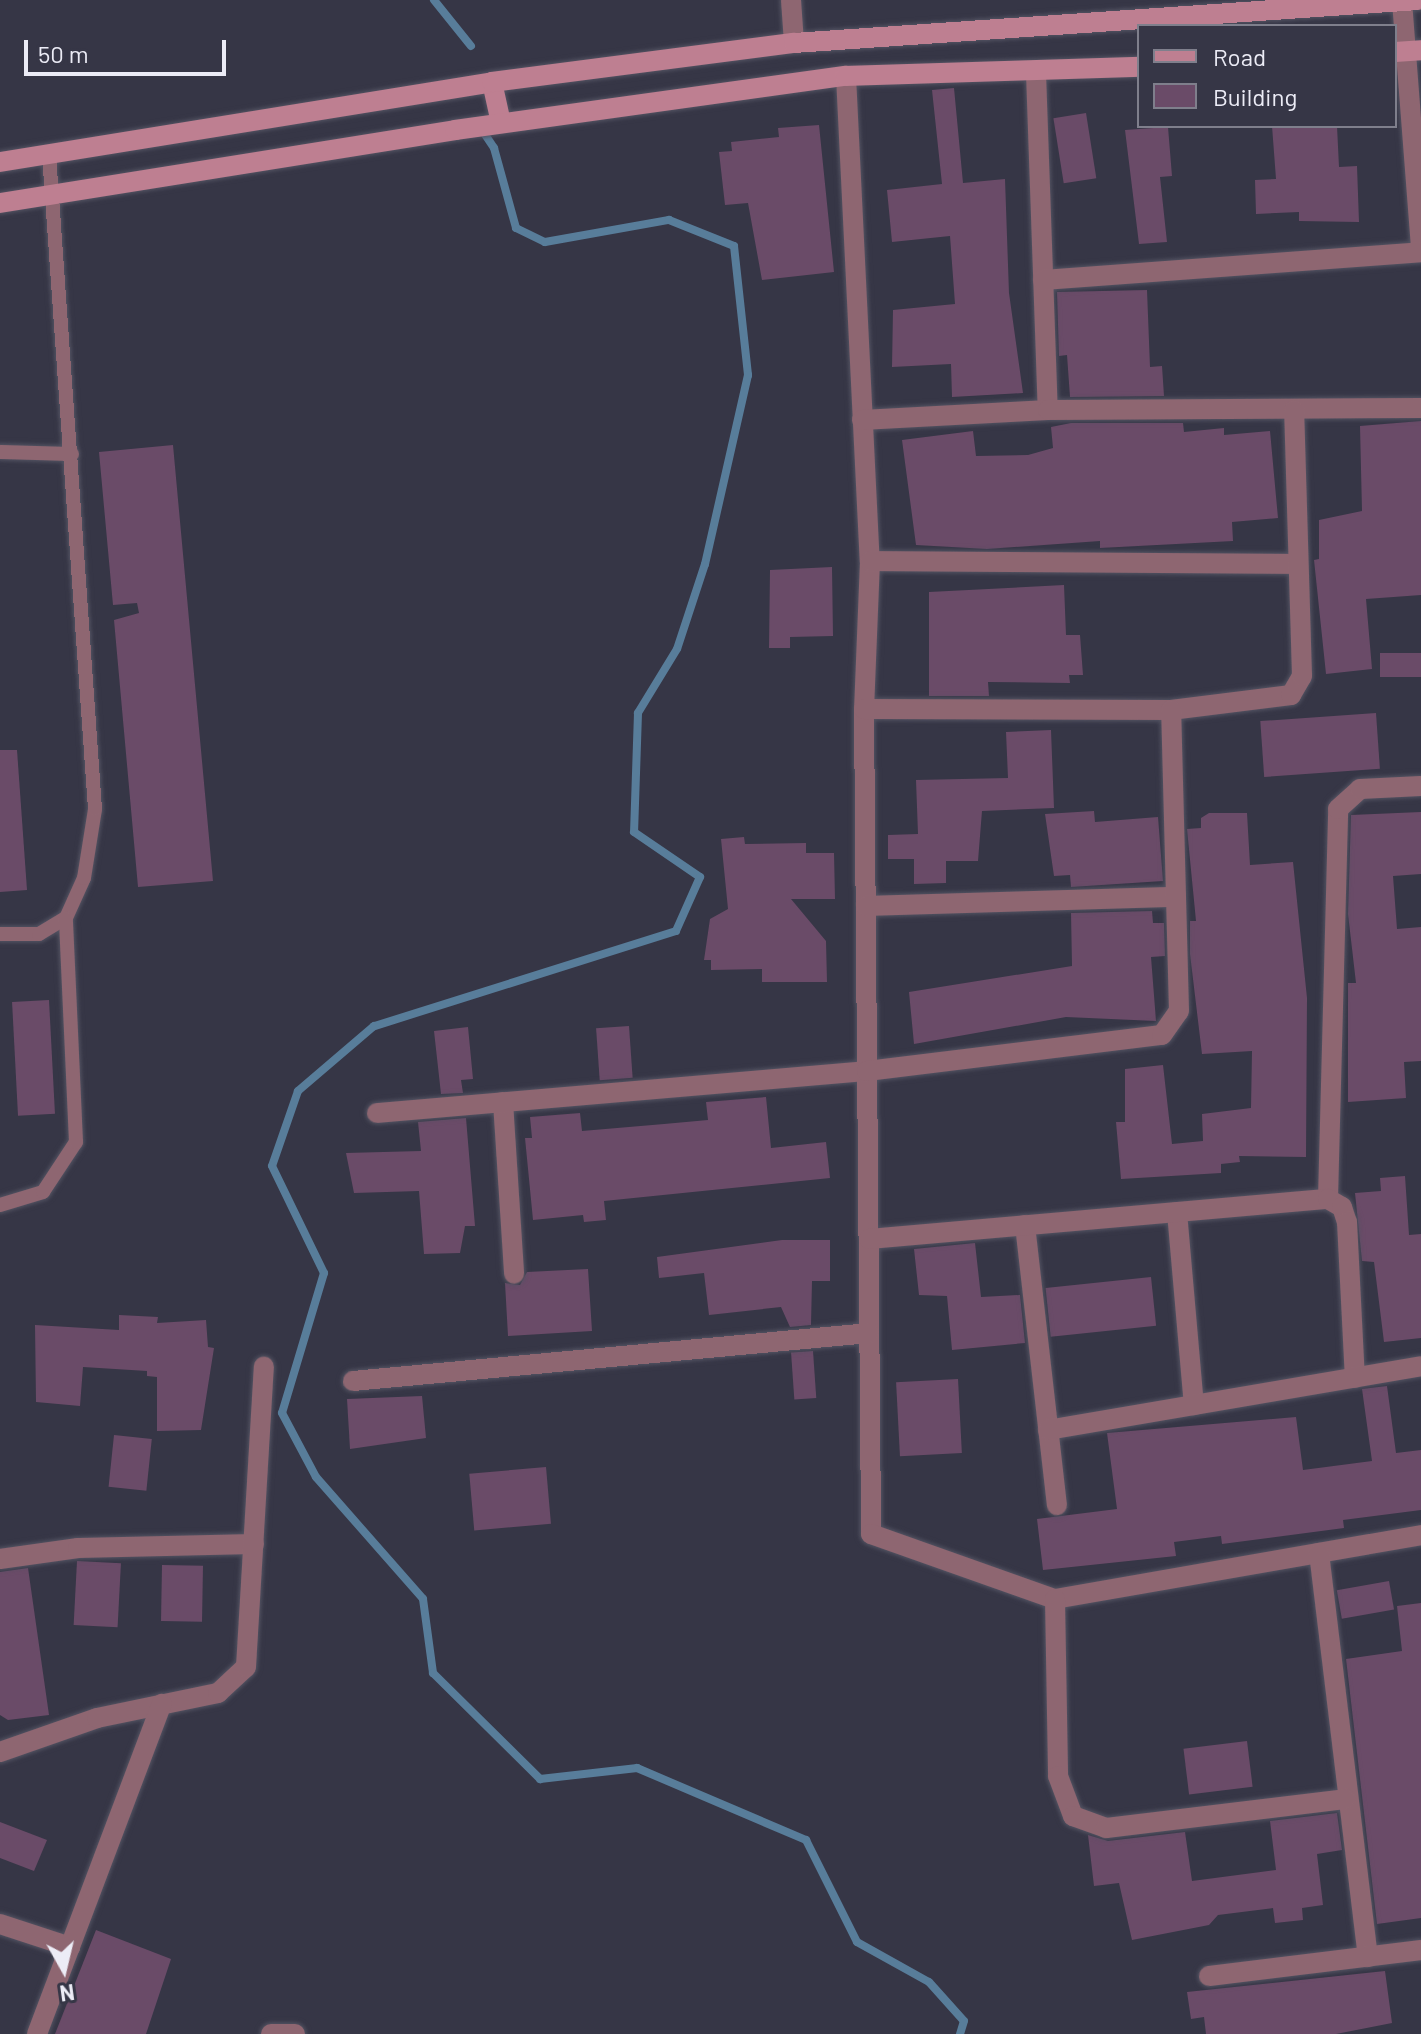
<!DOCTYPE html>
<html>
<head>
<meta charset="utf-8">
<style>
  body { margin:0 }
  #map { position:relative; width:1421px; height:2034px; overflow:hidden; background:#363646; font-family:Barlow,sans-serif }
  div>[style] { position:absolute }
  [style*='--x'] { left:calc(var(--x)*1px); top:calc(var(--y)*1px); width:calc(var(--w)*1px); rotate:calc(var(--a)*1deg) }
  .stream>* { height:8px; margin:-4px; padding:0 4px; transform-origin:4px; border-radius:4px; background:#587d9a }
  .building>* { inset:0; background:#6a4b68; transform-origin:0 0 }
  .roads { filter:drop-shadow(0 0 2px #535362) drop-shadow(0 0 2px #535362) }
  .service>* { height:14px; margin:-7px; padding:0 7px; transform-origin:7px; border-radius:7px; background:#8e6671 }
  .minor>* { height:20px; margin:-10px; padding:0 10px; transform-origin:10px; border-radius:10px; background:#8e6671 }
  .secondary>* { height:20px; margin:-10px; padding:0 10px; transform-origin:10px; border-radius:10px; background:#be7f91 }
  span { translate:-50% -50%; white-space:nowrap; text-align:center; line-height:1.15; -webkit-text-stroke:6px #363646; paint-order:stroke }
  .legend { position:absolute; left:1137px; top:24px; width:260px; height:104px; box-sizing:border-box; background:#363646; border:2px solid #7f7f8c; margin:0; padding:10px 14px; list-style:none; font-size:24px; color:#ececf6 }
  .legend li { display:flex; align-items:center; gap:16px; height:40px }
  .legend b { width:40px; border:2px solid #7f7f8c }
  .north { position:absolute; left:24px; top:1930px; width:80px; height:80px; -webkit-text-stroke:6px #363646; paint-order:stroke; rotate:172deg; font-size:22px; font-weight:700; line-height:32px; text-align:center; color:#ececf6 }
  .north::after { content:''; display:block; margin:auto; width:28px; height:36px; background:#ececf6; clip-path:polygon(50% 0,100% 100%,50% 72%,0 100%) }
  .scale { position:absolute; left:24px; top:40px; width:202px; height:36px; box-sizing:border-box; border:4px solid #ececf6; border-top:0; padding-left:10px; font-size:24px; line-height:28px; white-space:nowrap; color:#ececf6; -webkit-text-stroke:6px #363646; paint-order:stroke }
</style>
</head>
<body>
<div id="map">
  <div class="stream">
    <i style="--x:434;--y:0;--w:59;--a:51.2"></i>
    <i style="--x:484;--y:133;--w:18;--a:56"></i>
    <i style="--x:494;--y:148;--w:83;--a:74.6"></i>
    <i style="--x:516;--y:228;--w:32;--a:26"></i>
    <i style="--x:545;--y:242;--w:126;--a:-10.1"></i>
    <i style="--x:669;--y:220;--w:70;--a:21.8"></i>
    <i style="--x:734;--y:246;--w:130;--a:83.8"></i>
    <i style="--x:748;--y:375;--w:194;--a:102.8"></i>
    <i style="--x:705;--y:564;--w:89;--a:108.2"></i>
    <i style="--x:677;--y:649;--w:75;--a:121.4"></i>
    <i style="--x:638;--y:713;--w:119;--a:91.9"></i>
    <i style="--x:634;--y:832;--w:80;--a:34.3"></i>
    <i style="--x:700;--y:877;--w:59;--a:114"></i>
    <i style="--x:676;--y:931;--w:317;--a:162.5"></i>
    <i style="--x:374;--y:1026;--w:100;--a:139.5"></i>
    <i style="--x:298;--y:1091;--w:79;--a:109.1"></i>
    <i style="--x:272;--y:1166;--w:119;--a:64.1"></i>
    <i style="--x:324;--y:1273;--w:146;--a:106.7"></i>
    <i style="--x:282;--y:1413;--w:72;--a:62"></i>
    <i style="--x:316;--y:1477;--w:162;--a:48.7"></i>
    <i style="--x:423;--y:1599;--w:75;--a:82.3"></i>
    <i style="--x:433;--y:1673;--w:151;--a:44.7"></i>
    <i style="--x:540;--y:1779;--w:98;--a:-6.5"></i>
    <i style="--x:637;--y:1768;--w:184;--a:23.1"></i>
    <i style="--x:806;--y:1840;--w:114;--a:63.4"></i>
    <i style="--x:857;--y:1942;--w:82;--a:29.1"></i>
    <i style="--x:929;--y:1982;--w:52;--a:48.1"></i>
    <i style="--x:964;--y:2021;--w:14;--a:107"></i>
  </div>
  <div class="building">
    <i style="clip-path:polygon(954px 88px,963px 183px,1005px 179px,1009px 293px,1023px 393px,952px 397px,951px 364px,892px 367px,893px 310px,955px 304px,950px 236px,892px 242px,887px 190px,942px 184px,932px 90px)"></i>
    <i style="left:1086px;top:113px;width:66px;height:33px;rotate:81deg"></i>
    <i style="clip-path:polygon(819px 125px,834px 272px,762px 280px,748px 203px,725px 205px,719px 152px,732px 151px,731px 142px,779px 137px,778px 128px)"></i>
    <i style="clip-path:polygon(1272px 126px,1337px 126px,1339px 167px,1357px 166px,1359px 222px,1299px 221px,1299px 212px,1256px 214px,1255px 180px,1276px 179px)"></i>
    <i style="clip-path:polygon(1168px 127px,1172px 176px,1160px 177px,1167px 242px,1139px 244px,1125px 130px)"></i>
    <i style="clip-path:polygon(1147px 290px,1150px 367px,1162px 366px,1164px 396px,1070px 397px,1067px 355px,1059px 356px,1057px 292px)"></i>
    <i style="clip-path:polygon(1421px 421px,1421px 595px,1366px 599px,1372px 669px,1326px 674px,1314px 560px,1319px 559px,1319px 520px,1362px 511px,1360px 426px)"></i>
    <i style="clip-path:polygon(1071px 423px,1183px 423px,1184px 432px,1224px 428px,1224px 435px,1270px 431px,1278px 518px,1232px 522px,1233px 541px,1100px 548px,1100px 541px,987px 549px,916px 545px,902px 440px,973px 431px,976px 456px,1028px 455px,1053px 448px,1051px 427px)"></i>
    <i style="clip-path:polygon(173px 445px,213px 881px,138px 887px,114px 620px,139px 613px,137px 603px,113px 605px,99px 452px)"></i>
    <i style="clip-path:polygon(832px 567px,833px 636px,790px 637px,790px 648px,769px 648px,770px 570px)"></i>
    <i style="clip-path:polygon(1064px 585px,1066px 635px,1080px 635px,1083px 675px,1069px 675px,1070px 683px,988px 682px,989px 696px,929px 696px,929px 592px)"></i>
    <i style="left:1421px;top:653px;width:24px;height:41px;rotate:90deg"></i>
    <i style="left:1376px;top:713px;width:56px;height:116px;rotate:86deg"></i>
    <i style="clip-path:polygon(1051px 730px,1054px 808px,982px 811px,978px 861px,946px 861px,946px 883px,914px 884px,914px 859px,888px 859px,888px 835px,918px 834px,916px 780px,1008px 778px,1006px 732px)"></i>
    <i style="clip-path:polygon(0 750px,17px 750px,27px 890px,0 892px)"></i>
    <i style="clip-path:polygon(1094px 811px,1095px 822px,1158px 817px,1163px 881px,1071px 887px,1070px 875px,1054px 876px,1045px 814px)"></i>
    <i style="clip-path:polygon(1421px 812px,1421px 874px,1393px 876px,1397px 929px,1421px 927px,1421px 1061px,1404px 1062px,1406px 1098px,1348px 1102px,1348px 983px,1356px 983px,1348px 914px,1351px 815px)"></i>
    <i style="clip-path:polygon(1209px 813px,1247px 813px,1250px 865px,1293px 862px,1307px 998px,1306px 1157px,1239px 1156px,1240px 1162px,1221px 1164px,1221px 1173px,1121px 1179px,1116px 1122px,1125px 1122px,1125px 1069px,1163px 1065px,1172px 1144px,1203px 1141px,1202px 1114px,1251px 1108px,1252px 1051px,1202px 1054px,1190px 954px,1190px 921px,1196px 921px,1187px 829px,1201px 828px,1201px 818px)"></i>
    <i style="clip-path:polygon(744px 837px,745px 844px,806px 843px,806px 853px,834px 853px,835px 899px,791px 899px,826px 941px,827px 982px,762px 982px,762px 969px,711px 970px,711px 960px,704px 960px,710px 919px,728px 909px,721px 839px)"></i>
    <i style="clip-path:polygon(1152px 911px,1153px 923px,1164px 923px,1165px 956px,1151px 957px,1156px 1021px,1066px 1017px,914px 1044px,909px 992px,1072px 966px,1071px 913px)"></i>
    <i style="left:49px;top:1000px;width:114px;height:37px;rotate:87deg"></i>
    <i style="left:629px;top:1026px;width:52px;height:33px;rotate:86deg"></i>
    <i style="clip-path:polygon(468px 1027px,473px 1079px,461px 1080px,463px 1093px,441px 1094px,434px 1031px)"></i>
    <i style="clip-path:polygon(766px 1097px,771px 1148px,826px 1142px,830px 1178px,604px 1201px,606px 1220px,584px 1222px,583px 1215px,533px 1220px,525px 1138px,532px 1138px,530px 1117px,580px 1113px,582px 1131px,664px 1124px,708px 1120px,706px 1102px)"></i>
    <i style="clip-path:polygon(466px 1118px,475px 1226px,465px 1226px,460px 1253px,424px 1254px,419px 1191px,354px 1193px,346px 1153px,421px 1151px,418px 1122px)"></i>
    <i style="clip-path:polygon(1405px 1176px,1409px 1235px,1421px 1234px,1421px 1338px,1384px 1342px,1374px 1262px,1362px 1261px,1355px 1193px,1381px 1191px,1380px 1178px)"></i>
    <i style="clip-path:polygon(782px 1240px,830px 1240px,830px 1281px,812px 1281px,811px 1325px,790px 1327px,781px 1307px,709px 1315px,704px 1273px,659px 1278px,657px 1257px)"></i>
    <i style="clip-path:polygon(975px 1243px,981px 1297px,1020px 1295px,1025px 1343px,952px 1350px,947px 1296px,919px 1295px,914px 1249px)"></i>
    <i style="clip-path:polygon(588px 1269px,592px 1331px,508px 1336px,505px 1283px,520px 1285px,527px 1272px)"></i>
    <i style="left:1151px;top:1277px;width:49px;height:106px;rotate:84deg"></i>
    <i style="clip-path:polygon(119px 1315px,158px 1317px,157px 1323px,206px 1320px,208px 1347px,214px 1348px,201px 1430px,157px 1431px,157px 1377px,147px 1376px,147px 1371px,83px 1367px,80px 1406px,36px 1402px,35px 1325px,119px 1330px)"></i>
    <i style="left:813px;top:1351px;width:47px;height:22px;rotate:86deg"></i>
    <i style="left:958px;top:1379px;width:74px;height:62px;rotate:87deg"></i>
    <i style="clip-path:polygon(1387px 1386px,1396px 1453px,1421px 1450px,1421px 1510px,1343px 1520px,1344px 1528px,1222px 1544px,1221px 1536px,1174px 1542px,1176px 1556px,1043px 1570px,1037px 1519px,1117px 1509px,1107px 1433px,1296px 1417px,1303px 1470px,1372px 1461px,1362px 1389px)"></i>
    <i style="clip-path:polygon(422px 1396px,426px 1438px,350px 1449px,347px 1399px)"></i>
    <i style="left:114px;top:1435px;width:38px;height:52px;rotate:6deg"></i>
    <i style="left:546px;top:1467px;width:57px;height:77px;rotate:85deg"></i>
    <i style="left:77px;top:1561px;width:44px;height:64px;rotate:3deg"></i>
    <i style="left:162px;top:1565px;width:41px;height:56px;rotate:1deg"></i>
    <i style="clip-path:polygon(28px 1568px,49px 1715px,8px 1720px,0 1715px,0 1572px)"></i>
    <i style="left:1389px;top:1581px;width:29px;height:53px;rotate:80deg"></i>
    <i style="clip-path:polygon(1421px 1603px,1421px 1918px,1377px 1924px,1346px 1659px,1402px 1651px,1397px 1606px)"></i>
    <i style="left:1247px;top:1741px;width:46px;height:64px;rotate:83deg"></i>
    <i style="clip-path:polygon(1337px 1813px,1342px 1850px,1317px 1854px,1323px 1905px,1302px 1908px,1303px 1920px,1275px 1923px,1273px 1908px,1218px 1915px,1209px 1925px,1132px 1940px,1119px 1883px,1094px 1886px,1088px 1835px,1108px 1841px,1185px 1832px,1192px 1881px,1276px 1870px,1270px 1821px)"></i>
    <i style="clip-path:polygon(0 1822px,47px 1840px,34px 1871px,0 1858px)"></i>
    <i style="clip-path:polygon(96px 1930px,171px 1959px,146px 2034px,55px 2034px)"></i>
    <i style="clip-path:polygon(1385px 1971px,1392px 2023px,1336px 2034px,1206px 2034px,1204px 2017px,1191px 2019px,1187px 1992px)"></i>
  </div>
  <div class="roads">
    <div class="service">
      <i style="--x:0;--y:452;--w:72;--a:1.6"></i>
      <i style="--x:0;--y:934;--w:39;--a:0"></i>
      <i style="--x:39;--y:934;--w:31;--a:-31"></i>
      <i style="--x:66;--y:918;--w:44;--a:-65.8"></i>
      <i style="--x:84;--y:878;--w:70;--a:-80.9"></i>
      <i style="--x:95;--y:809;--w:656;--a:-94.02"></i>
      <i style="--x:0;--y:1205;--w:45;--a:-16.8"></i>
      <i style="--x:43;--y:1192;--w:60;--a:-56.6"></i>
      <i style="--x:76;--y:1142;--w:224;--a:-92.6"></i>
    </div>
    <div class="minor">
      <i style="--x:791;--y:0;--w:43;--a:86"></i>
      <i style="--x:1402;--y:1;--w:246;--a:85.6"></i>
      <i style="--x:1036;--y:73;--w:337;--a:88"></i>
      <i style="--x:846;--y:76;--w:486;--a:87.2"></i>
      <i style="--x:870;--y:561;--w:148;--a:92.3"></i>
      <i style="--x:864;--y:709;--w:825;--a:89.51"></i>
      <i style="--x:871;--y:1534;--w:195;--a:19.5"></i>
      <i style="--x:1055;--y:1599;--w:372;--a:-9.9"></i>
      <i style="--x:1043;--y:280;--w:379;--a:-4.2"></i>
      <i style="--x:862;--y:420;--w:186;--a:-3.1"></i>
      <i style="--x:1048;--y:410;--w:373;--a:-0.3"></i>
      <i style="--x:870;--y:561;--w:428;--a:0.4"></i>
      <i style="--x:864;--y:709;--w:307;--a:0.2"></i>
      <i style="--x:1171;--y:710;--w:121;--a:-7.1"></i>
      <i style="--x:1291;--y:695;--w:22;--a:-60"></i>
      <i style="--x:1302;--y:676;--w:266;--a:-91.7"></i>
      <i style="--x:866;--y:906;--w:310;--a:-1.7"></i>
      <i style="--x:503;--y:1102;--w:172;--a:86.3"></i>
      <i style="--x:377;--y:1113;--w:492;--a:-4.9"></i>
      <i style="--x:867;--y:1071;--w:297;--a:-7"></i>
      <i style="--x:1162;--y:1035;--w:29;--a:-55"></i>
      <i style="--x:1179;--y:1011;--w:301;--a:-91.5"></i>
      <i style="--x:1328;--y:1199;--w:390;--a:-88.5"></i>
      <i style="--x:1338;--y:809;--w:30;--a:-42"></i>
      <i style="--x:1360;--y:789;--w:61;--a:-2.8"></i>
      <i style="--x:1177;--y:1212;--w:194;--a:85"></i>
      <i style="--x:1025;--y:1225;--w:282;--a:83.5"></i>
      <i style="--x:869;--y:1239;--w:461;--a:-5"></i>
      <i style="--x:1328;--y:1199;--w:16;--a:30"></i>
      <i style="--x:1342;--y:1207;--w:16;--a:72"></i>
      <i style="--x:1347;--y:1222;--w:156;--a:87.1"></i>
      <i style="--x:353;--y:1381;--w:518;--a:-5.31"></i>
      <i style="--x:1048;--y:1430;--w:378;--a:-9.7"></i>
      <i style="--x:1319;--y:1553;--w:407;--a:83.1"></i>
      <i style="--x:0;--y:1559;--w:79;--a:-8"></i>
      <i style="--x:78;--y:1548;--w:176;--a:-1.3"></i>
      <i style="--x:1055;--y:1599;--w:177;--a:89"></i>
      <i style="--x:1058;--y:1776;--w:43;--a:69.4"></i>
      <i style="--x:1073;--y:1816;--w:35;--a:20"></i>
      <i style="--x:1106;--y:1828;--w:241;--a:-6.9"></i>
      <i style="--x:0;--y:1752;--w:103;--a:-19.3"></i>
      <i style="--x:97;--y:1718;--w:124;--a:-11.7"></i>
      <i style="--x:218;--y:1693;--w:38;--a:-43"></i>
      <i style="--x:246;--y:1667;--w:301;--a:-86.6"></i>
      <i style="--x:0;--y:1924;--w:74;--a:18.2"></i>
      <i style="--x:1209;--y:1976;--w:214;--a:-7"></i>
      <i style="--x:37;--y:2034;--w:353;--a:-69.3"></i>
      <i style="--x:271;--y:2034;--w:24;--a:0"></i>
    </div>
    <div class="secondary">
      <i style="--x:1395;--y:52;--w:26;--a:-4"></i>
      <i style="--x:492;--y:82;--w:42;--a:77.6"></i>
      <i style="--x:0;--y:162;--w:498;--a:-9.2"></i>
      <i style="--x:492;--y:82;--w:305;--a:-7.4"></i>
      <i style="--x:794;--y:43;--w:625;--a:-3.94"></i>
      <i style="--x:0;--y:203;--w:461;--a:-9.1"></i>
      <i style="--x:455;--y:130;--w:395;--a:-7.9"></i>
      <i style="--x:846;--y:76;--w:293;--a:-1.8"></i>
    </div>
  </div>
  <ul class="legend">
  <li><b style="height:10px;background:#be7f91"></b>Road</li>
  <li><b style="height:22px;background:#6a4b68"></b>Building</li>
  </ul>
  <div class="north">N</div>
  <div class="scale">50 m</div>
</div>
</body>
</html>
